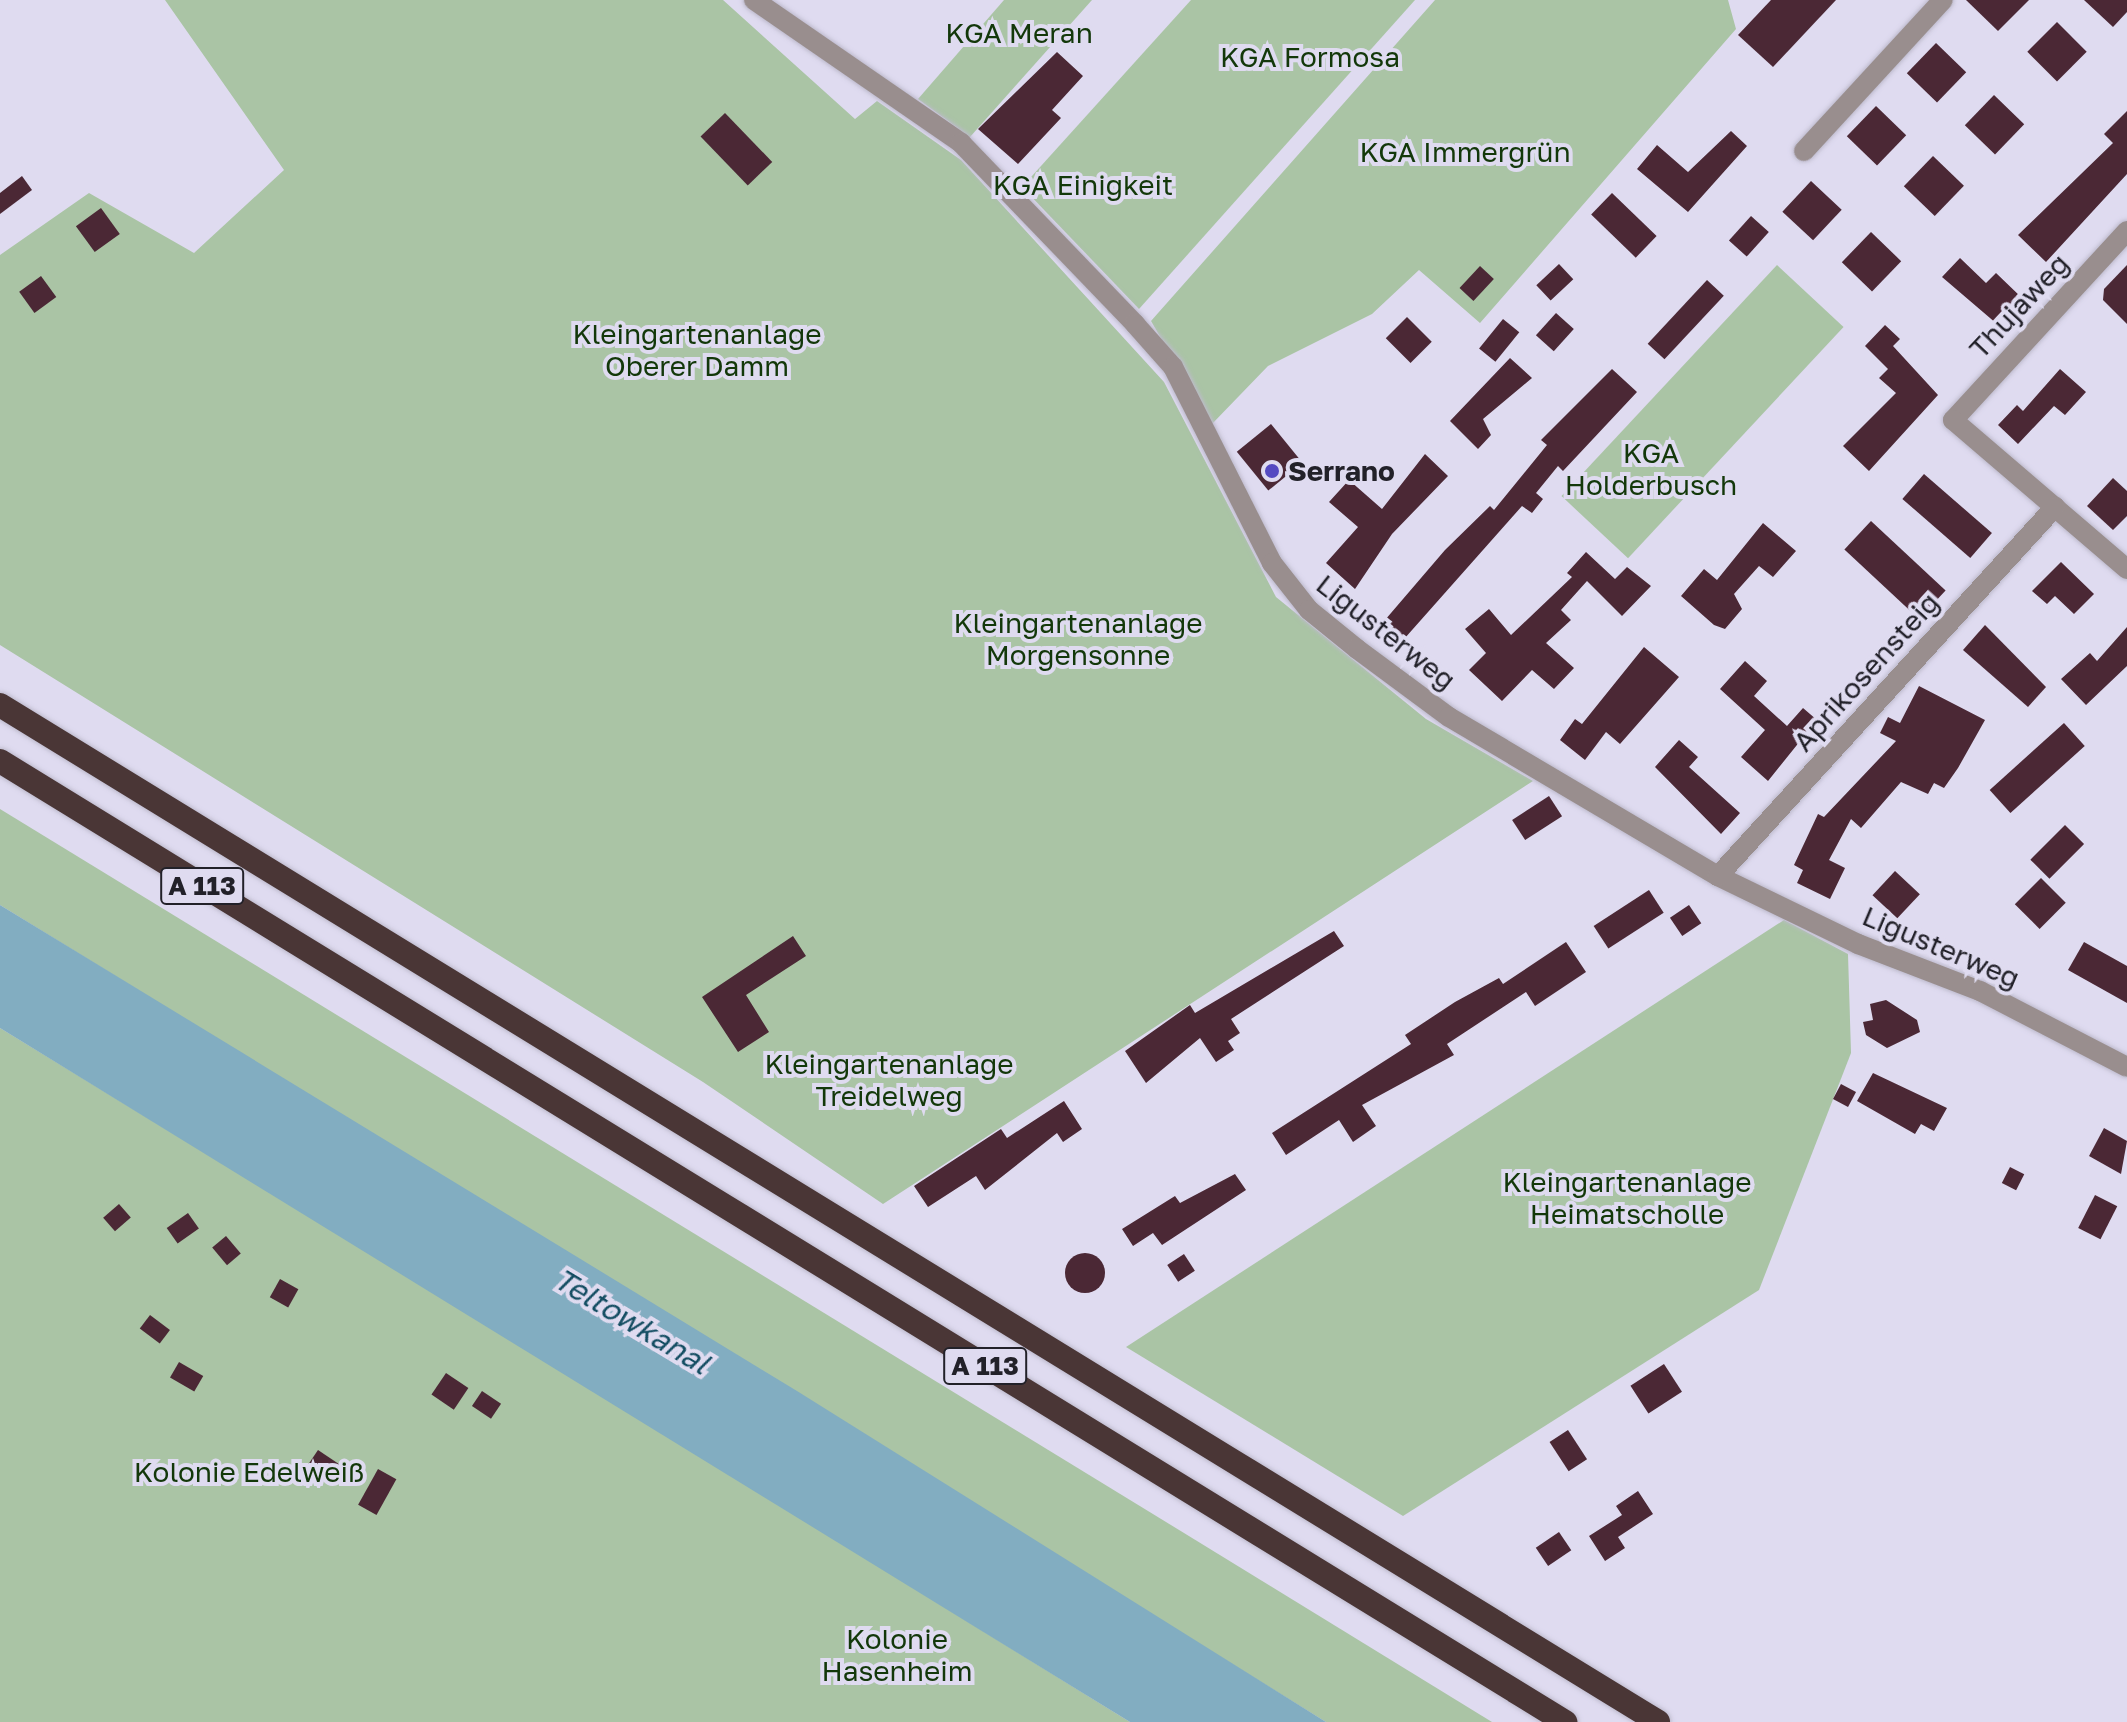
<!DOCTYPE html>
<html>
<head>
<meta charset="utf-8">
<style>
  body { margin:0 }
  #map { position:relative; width:2127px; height:1722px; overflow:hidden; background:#dfdbf0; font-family:"Golos Text",sans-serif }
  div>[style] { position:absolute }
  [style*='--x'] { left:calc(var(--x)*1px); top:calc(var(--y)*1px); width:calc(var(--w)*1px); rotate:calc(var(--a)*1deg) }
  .green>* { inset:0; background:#aac4a5; transform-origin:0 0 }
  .water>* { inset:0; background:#82adc1 }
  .building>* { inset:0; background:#4b2835; transform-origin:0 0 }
  .round { border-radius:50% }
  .roads { filter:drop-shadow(0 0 2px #bdbacc) drop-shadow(0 0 2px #bdbacc) }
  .street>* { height:20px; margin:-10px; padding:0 10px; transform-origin:10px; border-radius:10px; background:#998e8e }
  .highway>* { height:24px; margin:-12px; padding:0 12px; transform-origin:12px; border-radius:12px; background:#4a3636 }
  .dots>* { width:22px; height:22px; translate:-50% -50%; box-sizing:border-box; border:4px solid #dfdbf0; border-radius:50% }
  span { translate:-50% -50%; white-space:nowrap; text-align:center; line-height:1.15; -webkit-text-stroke:8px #dfdbf0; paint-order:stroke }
  .shield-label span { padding:2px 6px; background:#dfdbf0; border:2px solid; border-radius:6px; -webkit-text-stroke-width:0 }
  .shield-label { font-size:26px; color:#222129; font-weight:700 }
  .park-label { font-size:28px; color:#13380a }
  .street-label { font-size:28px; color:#222129 }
  .poi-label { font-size:28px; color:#222129; font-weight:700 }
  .left { translate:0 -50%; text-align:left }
  .water-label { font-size:30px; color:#144d62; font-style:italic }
</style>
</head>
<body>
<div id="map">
  <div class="green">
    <i style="clip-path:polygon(165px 0,723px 0,855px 119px,877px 101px,961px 160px,1164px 382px,1276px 597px,1426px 719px,1533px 781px,883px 1204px,703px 1082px,0 645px,0 255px,89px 193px,194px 253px,284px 170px)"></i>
    <i style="clip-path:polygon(1004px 0,1092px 0,970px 137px,918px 99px)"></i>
    <i style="clip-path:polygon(1191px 0,1415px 0,1139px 309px,1022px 187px)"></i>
    <i style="clip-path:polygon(1435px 0,1728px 0,1736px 29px,1480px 323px,1419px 270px,1372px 314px,1268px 366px,1211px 425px,1151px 321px)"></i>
    <i style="left:1777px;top:265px;width:91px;height:316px;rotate:43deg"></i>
    <i style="clip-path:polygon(0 809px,1184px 1533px,1492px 1722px,1326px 1722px,0 905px)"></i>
    <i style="clip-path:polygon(1784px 920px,1848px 954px,1851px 1053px,1759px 1290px,1403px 1516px,1126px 1347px)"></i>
    <i style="clip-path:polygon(0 1028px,545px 1360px,1130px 1722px,0 1722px)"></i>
  </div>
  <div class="water">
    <i style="clip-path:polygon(0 905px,797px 1391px,1326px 1722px,1130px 1722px,0 1028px)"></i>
  </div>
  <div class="building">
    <i style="clip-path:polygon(1771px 0,1836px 0,1773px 67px,1738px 35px)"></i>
    <i style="clip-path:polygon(1966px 0,2029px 0,1998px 31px)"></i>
    <i style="clip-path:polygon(2084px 0,2127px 0,2127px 12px,2113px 27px)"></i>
    <i style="left:2057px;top:22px;width:42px;height:42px;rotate:45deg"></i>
    <i style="left:1936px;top:43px;width:42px;height:42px;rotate:44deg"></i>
    <i style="clip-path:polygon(1057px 52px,1083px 76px,1052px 110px,1061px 118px,1018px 164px,978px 129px)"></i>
    <i style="left:1994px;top:95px;width:42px;height:42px;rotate:44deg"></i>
    <i style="left:1876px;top:106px;width:42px;height:42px;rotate:44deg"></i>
    <i style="clip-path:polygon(2127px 111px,2127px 174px,2046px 262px,2018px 235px,2113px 143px,2104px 134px)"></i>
    <i style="left:725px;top:113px;width:68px;height:34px;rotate:46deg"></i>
    <i style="clip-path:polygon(1731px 131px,1747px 146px,1688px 212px,1637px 169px,1657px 145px,1688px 172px)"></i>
    <i style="left:1933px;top:156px;width:43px;height:42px;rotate:44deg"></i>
    <i style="clip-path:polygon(22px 176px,32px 190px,0 214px,0 193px)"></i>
    <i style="left:1811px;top:181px;width:42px;height:42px;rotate:43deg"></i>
    <i style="left:1612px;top:193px;width:62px;height:30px;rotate:44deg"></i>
    <i style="left:101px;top:208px;width:32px;height:31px;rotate:54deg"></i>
    <i style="left:1751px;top:216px;width:24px;height:33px;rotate:42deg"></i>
    <i style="left:1871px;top:232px;width:42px;height:42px;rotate:44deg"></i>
    <i style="clip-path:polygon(1960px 258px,1986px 283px,1996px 273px,2022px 298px,1997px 324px,1942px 277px)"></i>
    <i style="left:1559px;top:264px;width:21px;height:31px;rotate:47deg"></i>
    <i style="clip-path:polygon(2127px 265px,2127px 324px,2103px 300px,2104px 289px)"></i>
    <i style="left:1480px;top:266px;width:19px;height:30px;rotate:43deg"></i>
    <i style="left:41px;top:276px;width:26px;height:27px;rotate:54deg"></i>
    <i style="left:1707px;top:280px;width:23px;height:87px;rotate:43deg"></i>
    <i style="left:1556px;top:313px;width:24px;height:30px;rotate:42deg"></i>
    <i style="left:1407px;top:317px;width:35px;height:30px;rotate:45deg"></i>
    <i style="left:1503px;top:319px;width:21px;height:38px;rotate:39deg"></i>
    <i style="clip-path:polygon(1885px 325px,1900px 339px,1893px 346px,1938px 395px,1869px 471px,1843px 446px,1896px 393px,1879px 378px,1888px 369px,1865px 346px)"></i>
    <i style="clip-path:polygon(1510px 358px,1532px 378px,1483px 419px,1491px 435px,1478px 449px,1450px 421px)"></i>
    <i style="clip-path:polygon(1612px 369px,1637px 392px,1563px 471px,1558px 466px,1536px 493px,1543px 499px,1532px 513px,1522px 506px,1397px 647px,1379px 627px,1445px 550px,1490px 506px,1494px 510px,1547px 445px,1541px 440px)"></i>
    <i style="clip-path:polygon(2060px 369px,2086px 392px,2065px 415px,2054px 406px,2018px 444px,1998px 425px,2017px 405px,2023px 411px)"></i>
    <i style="left:1271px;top:424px;width:50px;height:44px;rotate:51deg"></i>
    <i style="clip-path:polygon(1425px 454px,1448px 476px,1392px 534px,1355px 589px,1326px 563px,1358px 527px,1329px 502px,1349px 480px,1382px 509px)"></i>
    <i style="left:1924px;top:474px;width:90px;height:33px;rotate:41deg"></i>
    <i style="clip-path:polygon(2113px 478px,2127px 491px,2127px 516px,2113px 530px,2087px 506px)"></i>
    <i style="left:1871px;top:521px;width:102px;height:39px;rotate:43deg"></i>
    <i style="clip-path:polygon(1763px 523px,1796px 551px,1773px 577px,1759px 566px,1734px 594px,1742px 609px,1725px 629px,1714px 625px,1681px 596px,1704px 569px,1717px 580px)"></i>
    <i style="clip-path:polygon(1586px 552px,1615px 579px,1627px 567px,1651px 586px,1622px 616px,1587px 581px,1561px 610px,1571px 620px,1546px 643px,1574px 668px,1554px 689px,1532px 670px,1502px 701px,1469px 670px,1486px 653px,1465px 629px,1489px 609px,1511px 635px,1572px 577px,1567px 573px)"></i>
    <i style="clip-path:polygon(2061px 562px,2094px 594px,2074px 614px,2055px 596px,2047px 604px,2032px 591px)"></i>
    <i style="clip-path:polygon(1985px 625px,2046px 687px,2028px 707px,1963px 650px)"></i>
    <i style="clip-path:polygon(2127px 627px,2127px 666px,2086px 705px,2061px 679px,2090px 653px,2097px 661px)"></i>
    <i style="clip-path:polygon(1644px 647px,1679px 677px,1620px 744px,1606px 732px,1585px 760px,1560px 740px,1575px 719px,1582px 724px)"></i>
    <i style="clip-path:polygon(1745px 661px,1767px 681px,1754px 696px,1787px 726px,1803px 708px,1817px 720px,1768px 781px,1741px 757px,1765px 730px,1720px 689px)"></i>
    <i style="clip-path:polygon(1919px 686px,1985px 720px,1958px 768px,1944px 788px,1934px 783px,1928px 794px,1901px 782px,1861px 828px,1851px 819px,1829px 860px,1845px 868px,1830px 899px,1797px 883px,1803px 870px,1794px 865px,1818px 814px,1824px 817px,1896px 741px,1880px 733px,1888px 717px,1900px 723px)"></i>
    <i style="left:2064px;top:723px;width:31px;height:100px;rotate:48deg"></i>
    <i style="clip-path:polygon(1679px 740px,1698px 757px,1689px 767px,1740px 813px,1721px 834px,1655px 767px)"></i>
    <i style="left:1549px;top:796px;width:24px;height:44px;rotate:57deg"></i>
    <i style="left:2065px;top:825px;width:27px;height:49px;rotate:45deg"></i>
    <i style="left:1895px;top:871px;width:34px;height:33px;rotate:43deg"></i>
    <i style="left:2041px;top:878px;width:35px;height:37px;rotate:45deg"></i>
    <i style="left:1649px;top:890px;width:27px;height:66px;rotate:57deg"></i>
    <i style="left:1689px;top:905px;width:22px;height:23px;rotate:56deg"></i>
    <i style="clip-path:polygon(1334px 931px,1344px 946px,1231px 1019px,1240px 1033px,1228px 1041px,1234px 1050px,1216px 1062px,1200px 1038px,1146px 1083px,1125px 1051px,1190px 1005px,1195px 1013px)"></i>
    <i style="clip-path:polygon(793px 936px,806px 956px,746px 995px,769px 1032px,738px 1052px,702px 997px)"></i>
    <i style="clip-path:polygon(1566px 942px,1586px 972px,1535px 1006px,1526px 992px,1447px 1044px,1454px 1055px,1362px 1105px,1376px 1126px,1353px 1142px,1339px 1120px,1286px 1155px,1272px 1133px,1411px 1044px,1405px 1035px,1455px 1002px,1499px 978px,1503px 984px)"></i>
    <i style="clip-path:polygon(2084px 942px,2127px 966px,2127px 1003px,2068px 970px)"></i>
    <i style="clip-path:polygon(1886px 1000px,1917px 1020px,1920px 1032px,1887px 1048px,1866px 1035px,1863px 1022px,1873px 1020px,1870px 1004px)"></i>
    <i style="clip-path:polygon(1873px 1073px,1947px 1108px,1934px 1131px,1921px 1124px,1915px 1134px,1857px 1101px)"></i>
    <i style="left:1841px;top:1084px;width:17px;height:17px;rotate:28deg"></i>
    <i style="clip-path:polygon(1064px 1101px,1082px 1129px,1063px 1142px,1057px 1133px,985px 1190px,976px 1176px,928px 1207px,914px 1186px,1001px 1129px,1007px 1138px)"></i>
    <i style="clip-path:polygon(2104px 1128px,2127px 1141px,2121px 1174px,2089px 1156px)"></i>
    <i style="left:2010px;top:1167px;width:16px;height:18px;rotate:27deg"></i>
    <i style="clip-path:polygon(1235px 1174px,1246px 1190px,1162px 1245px,1153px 1233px,1133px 1246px,1122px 1229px,1175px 1196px,1180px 1203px)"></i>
    <i style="left:2095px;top:1195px;width:25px;height:37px;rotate:27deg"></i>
    <i style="left:119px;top:1204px;width:18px;height:21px;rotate:49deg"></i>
    <i style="left:188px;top:1213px;width:19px;height:26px;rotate:55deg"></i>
    <i style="left:226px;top:1236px;width:23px;height:18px;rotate:50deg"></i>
    <i class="round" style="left:1065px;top:1253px;width:40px;height:40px"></i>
    <i style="left:1184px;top:1254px;width:20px;height:20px;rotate:57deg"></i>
    <i style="left:280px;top:1279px;width:21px;height:21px;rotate:29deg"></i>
    <i style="left:150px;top:1315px;width:25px;height:17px;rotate:37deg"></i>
    <i style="left:179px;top:1362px;width:28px;height:18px;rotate:30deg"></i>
    <i style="left:1664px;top:1364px;width:33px;height:40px;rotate:57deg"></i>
    <i style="left:446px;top:1373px;width:27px;height:26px;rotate:34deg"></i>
    <i style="left:482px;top:1391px;width:23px;height:18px;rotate:34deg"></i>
    <i style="left:1568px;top:1430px;width:35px;height:22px;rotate:57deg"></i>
    <i style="left:318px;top:1450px;width:27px;height:20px;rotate:34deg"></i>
    <i style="left:378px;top:1469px;width:21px;height:41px;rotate:29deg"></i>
    <i style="clip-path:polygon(1638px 1491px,1653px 1514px,1618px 1537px,1625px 1548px,1605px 1561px,1589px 1536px,1622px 1515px,1616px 1506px)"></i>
    <i style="left:1559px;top:1532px;width:22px;height:28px;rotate:56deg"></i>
  </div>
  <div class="roads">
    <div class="street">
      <i style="--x:754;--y:0;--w:252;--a:34.6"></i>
      <i style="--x:961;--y:143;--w:251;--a:46.1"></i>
      <i style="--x:1135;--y:324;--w:57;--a:48.5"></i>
      <i style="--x:1173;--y:367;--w:220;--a:63.2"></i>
      <i style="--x:1272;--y:563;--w:60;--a:51.8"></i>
      <i style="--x:1309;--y:610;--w:62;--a:39.1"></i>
      <i style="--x:1357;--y:649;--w:114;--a:36.5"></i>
      <i style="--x:1449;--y:717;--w:312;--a:30.6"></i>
      <i style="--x:1718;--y:876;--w:156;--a:25.9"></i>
      <i style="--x:1858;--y:944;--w:131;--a:21.1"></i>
      <i style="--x:1980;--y:991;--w:165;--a:27.3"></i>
      <i style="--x:1804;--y:151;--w:205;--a:-47.4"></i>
      <i style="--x:2127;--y:231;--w:257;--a:132.6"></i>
      <i style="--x:1953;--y:420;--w:229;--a:40.6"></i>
      <i style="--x:1718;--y:876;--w:500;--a:-47.6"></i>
    </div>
    <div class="highway">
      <i style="--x:0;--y:705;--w:1945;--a:31.52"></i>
      <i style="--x:0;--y:761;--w:1837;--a:31.55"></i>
    </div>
  </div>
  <div class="dots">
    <i style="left:1272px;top:471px;background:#554ac1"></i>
  </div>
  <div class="shield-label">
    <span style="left:202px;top:886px">A 113</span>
    <span style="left:985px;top:1366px">A 113</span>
  </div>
  <div class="park-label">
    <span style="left:1019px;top:33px">KGA Meran</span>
    <span style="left:1310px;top:57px">KGA Formosa</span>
    <span style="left:1465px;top:152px">KGA Immergrün</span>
    <span style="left:1083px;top:185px">KGA Einigkeit</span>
    <span style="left:697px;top:350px">Kleingartenanlage<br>Oberer Damm</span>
    <span style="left:1651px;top:469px">KGA<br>Holderbusch</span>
    <span style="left:1078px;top:639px">Kleingartenanlage<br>Morgensonne</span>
    <span style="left:889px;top:1080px">Kleingartenanlage<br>Treidelweg</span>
    <span style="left:1627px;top:1198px">Kleingartenanlage<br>Heimatscholle</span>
    <span style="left:249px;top:1472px">Kolonie Edelweiß</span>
    <span style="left:897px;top:1655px">Kolonie<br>Hasenheim</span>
  </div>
  <div class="street-label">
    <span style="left:2019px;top:306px;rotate:-47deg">Thujaweg</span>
    <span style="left:1386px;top:632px;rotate:38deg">Ligusterweg</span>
    <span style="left:1866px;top:672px;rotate:-48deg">Aprikosensteig</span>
    <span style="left:1941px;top:947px;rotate:23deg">Ligusterweg</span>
  </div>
  <div class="poi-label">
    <span class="left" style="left:1288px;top:471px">Serrano</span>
  </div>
  <div class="water-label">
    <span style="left:632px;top:1321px;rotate:31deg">Teltowkanal</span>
  </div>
</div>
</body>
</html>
